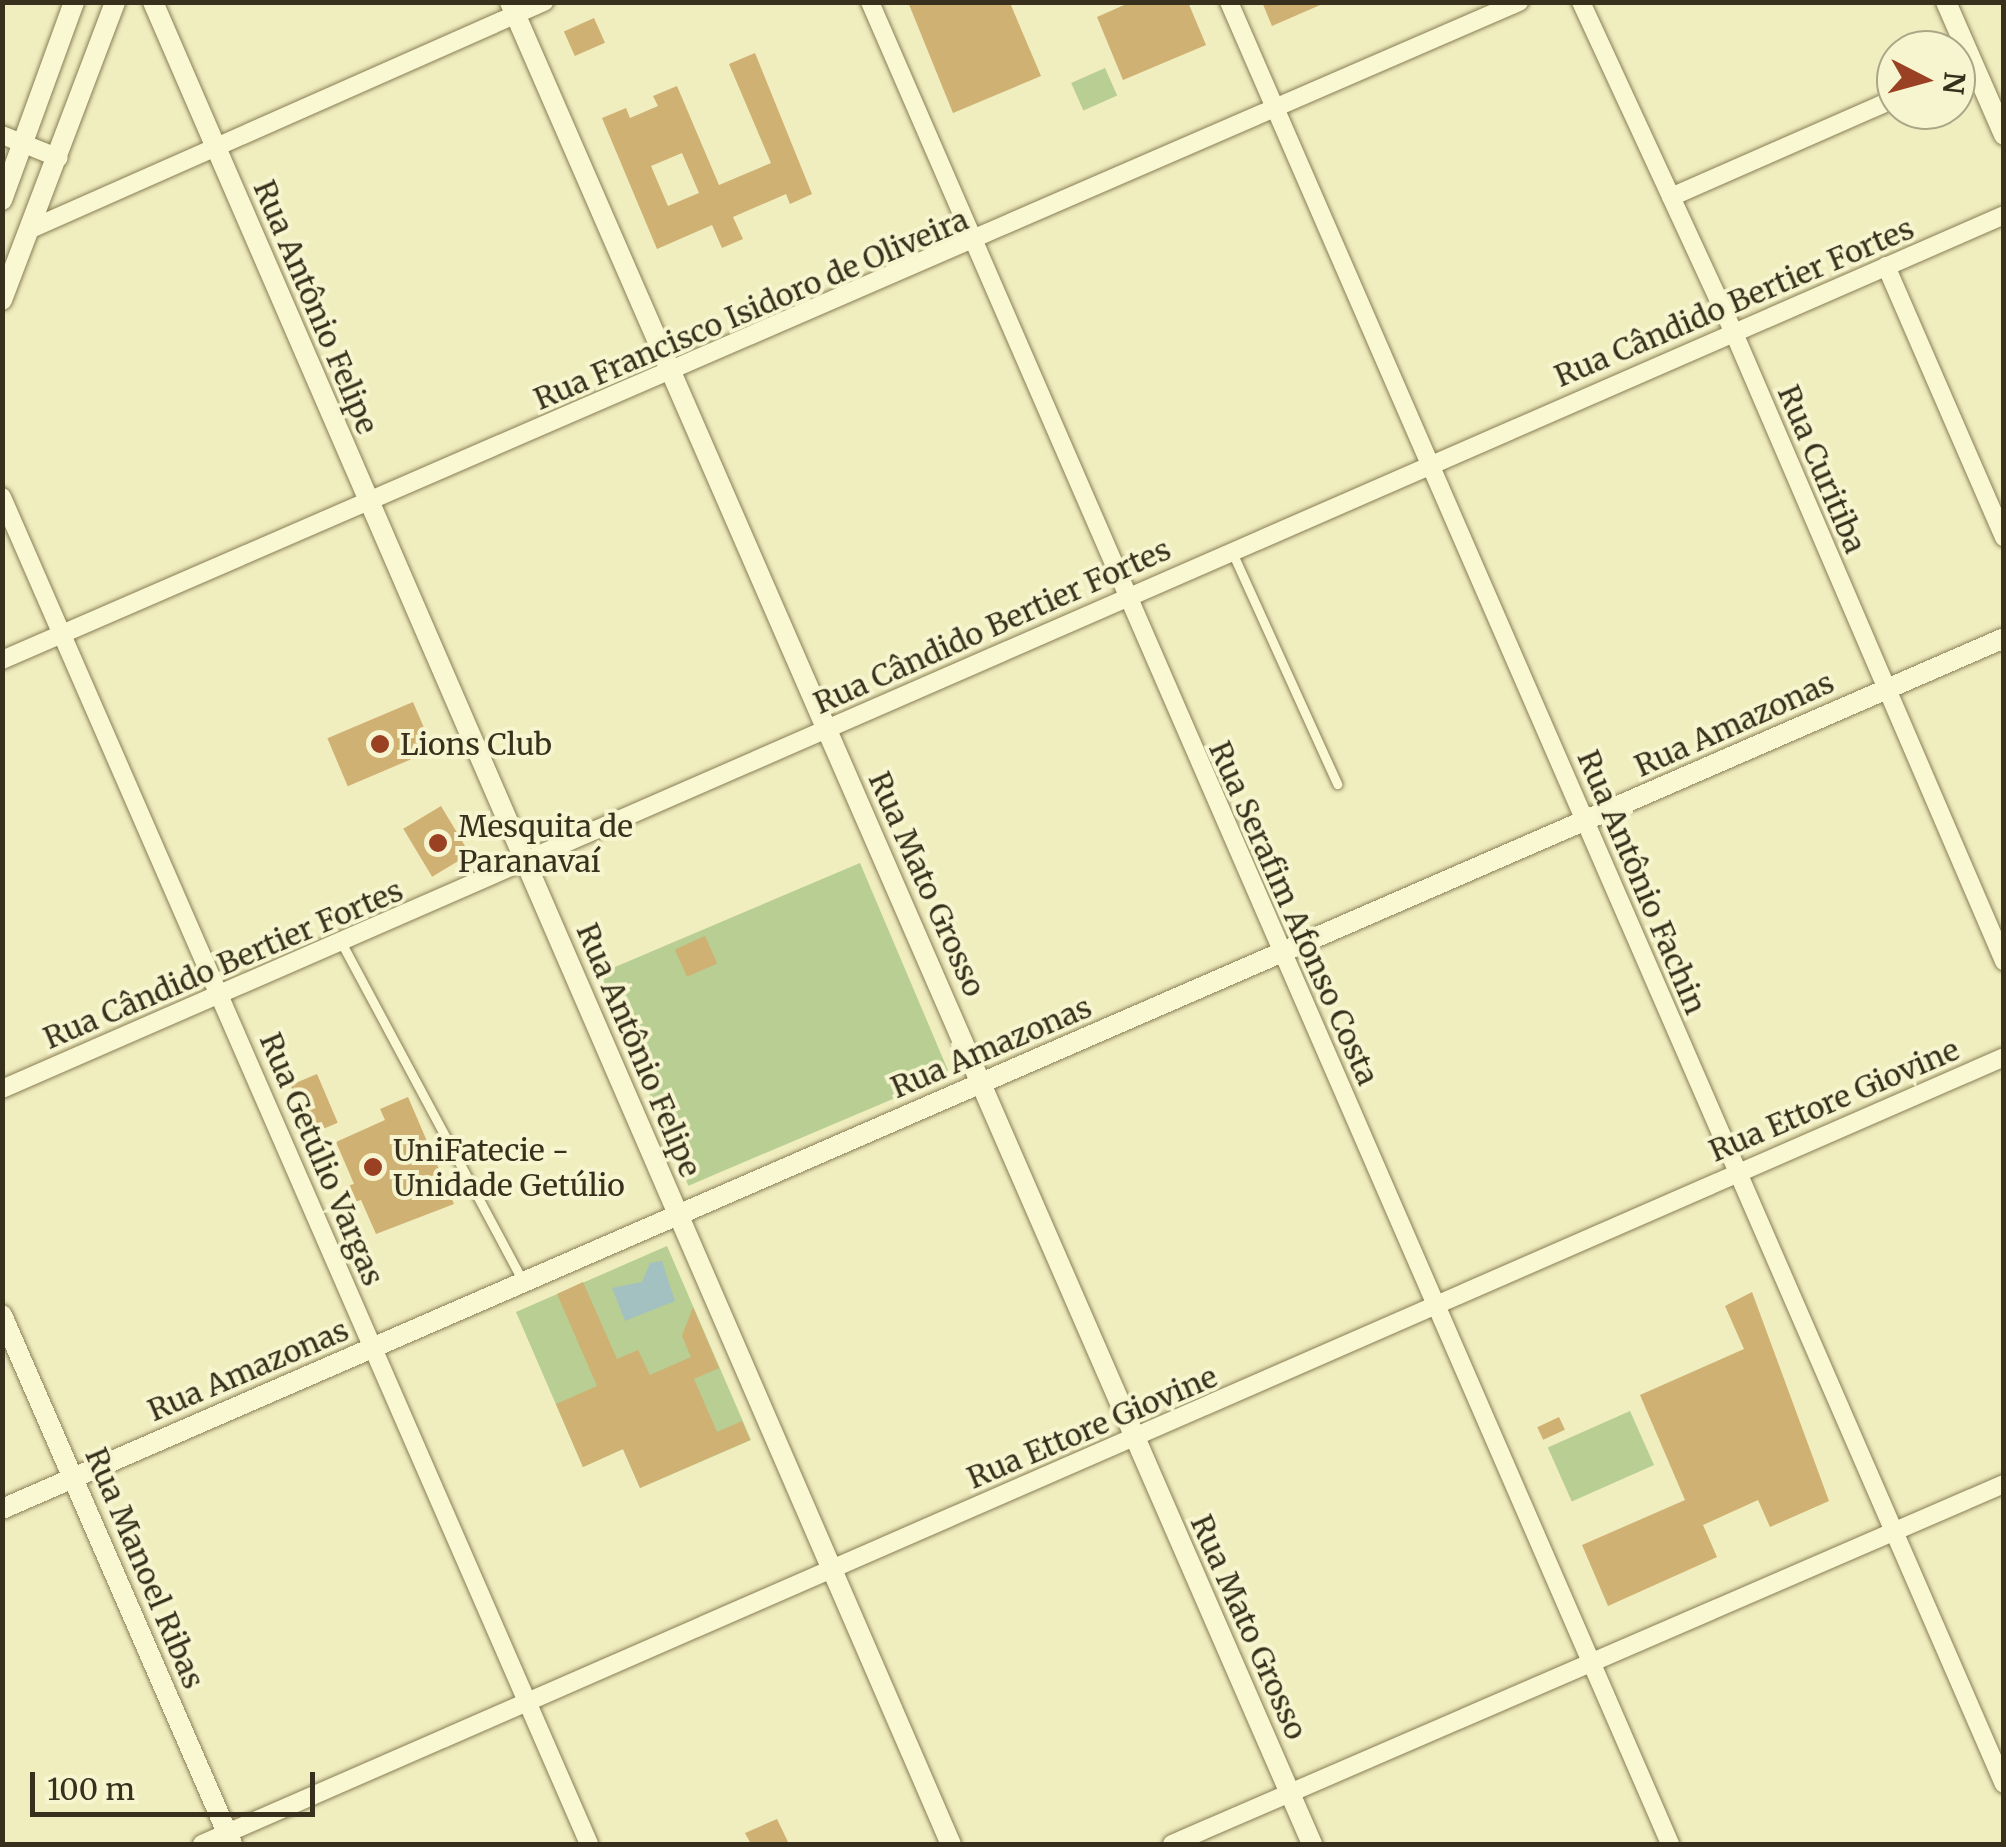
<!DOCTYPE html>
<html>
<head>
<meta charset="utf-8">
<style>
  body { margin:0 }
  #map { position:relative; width:2006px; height:1847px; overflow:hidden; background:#f0edbf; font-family:Merriweather,serif }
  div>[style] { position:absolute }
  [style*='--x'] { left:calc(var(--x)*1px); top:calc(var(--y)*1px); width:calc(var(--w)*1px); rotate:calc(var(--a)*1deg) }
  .green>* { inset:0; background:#b8ce92; transform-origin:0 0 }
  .water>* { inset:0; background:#a2c1c0 }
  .building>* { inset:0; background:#cfb173; transform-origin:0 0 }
  .roads { filter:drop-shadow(0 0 2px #897e56) drop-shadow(0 0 2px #897e56) }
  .service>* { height:9px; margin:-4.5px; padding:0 4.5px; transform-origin:4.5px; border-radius:4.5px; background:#faf8d2 }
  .minor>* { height:18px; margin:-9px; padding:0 9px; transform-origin:9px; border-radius:9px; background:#faf8d2 }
  .tertiary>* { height:20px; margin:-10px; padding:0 10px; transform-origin:10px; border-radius:10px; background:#faf8d2 }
  .dots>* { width:28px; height:28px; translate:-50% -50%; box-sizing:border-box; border:5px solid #f7f5cf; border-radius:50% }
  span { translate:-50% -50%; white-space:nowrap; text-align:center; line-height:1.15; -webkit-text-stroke:8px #f7f5cf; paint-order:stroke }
  .street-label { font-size:30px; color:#38301c }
  .poi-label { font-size:30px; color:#38301c }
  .left { translate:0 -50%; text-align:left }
  .frame { position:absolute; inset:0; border:5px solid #38301c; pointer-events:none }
  .north { position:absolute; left:1876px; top:30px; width:100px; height:100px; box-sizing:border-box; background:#f7f5cf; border:2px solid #aba687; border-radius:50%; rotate:96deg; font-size:28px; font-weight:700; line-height:40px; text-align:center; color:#38301c }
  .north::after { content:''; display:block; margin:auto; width:35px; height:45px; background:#9a4124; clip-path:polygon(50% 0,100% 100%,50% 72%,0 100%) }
  .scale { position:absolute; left:30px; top:1772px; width:285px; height:45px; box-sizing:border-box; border:5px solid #38301c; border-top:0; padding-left:12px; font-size:30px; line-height:35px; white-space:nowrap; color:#38301c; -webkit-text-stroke:8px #f7f5cf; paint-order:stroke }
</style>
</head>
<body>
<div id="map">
  <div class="green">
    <i style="left:1105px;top:68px;width:30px;height:37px;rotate:66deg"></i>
    <i style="left:860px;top:863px;width:230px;height:284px;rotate:67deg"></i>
    <i style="clip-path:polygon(667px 1246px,751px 1440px,640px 1488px,623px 1449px,583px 1467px,516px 1312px)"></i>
    <i style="left:1630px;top:1411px;width:59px;height:90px;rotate:66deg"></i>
  </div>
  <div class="water">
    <i style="clip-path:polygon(662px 1261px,675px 1301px,625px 1321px,612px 1288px,642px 1282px,650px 1263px)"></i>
  </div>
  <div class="building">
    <i style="clip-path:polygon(908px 2px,1010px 3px,1041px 76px,953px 113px)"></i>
    <i style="clip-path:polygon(1131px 2px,1188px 2px,1206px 45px,1123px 80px,1097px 17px)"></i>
    <i style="clip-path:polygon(1262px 2px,1327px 2px,1272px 26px)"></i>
    <i style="left:594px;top:18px;width:27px;height:33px;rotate:66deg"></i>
    <i style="clip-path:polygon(evenodd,755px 53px,812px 194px,790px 204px,786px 194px,733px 217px,743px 239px,722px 248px,712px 225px,657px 249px,602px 118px,626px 108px,630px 118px,658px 106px,653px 96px,677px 86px,719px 185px,771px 163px,729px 64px,755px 53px,682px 153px,699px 193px,668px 206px,651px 166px,682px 153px)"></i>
    <i style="left:413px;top:702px;width:52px;height:93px;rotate:67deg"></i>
    <i style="left:441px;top:806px;width:56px;height:44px;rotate:59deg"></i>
    <i style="left:705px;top:936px;width:30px;height:33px;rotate:66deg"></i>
    <i style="left:317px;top:1074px;width:53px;height:29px;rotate:67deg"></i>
    <i style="clip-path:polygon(408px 1097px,454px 1204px,376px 1234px,361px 1200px,354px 1202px,347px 1186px,354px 1184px,336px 1142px,385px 1120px,380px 1109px)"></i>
    <i style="clip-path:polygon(583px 1282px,617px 1359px,638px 1350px,650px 1375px,691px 1357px,682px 1336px,693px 1307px,719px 1368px,694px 1379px,717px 1432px,742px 1421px,750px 1440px,640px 1488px,623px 1449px,583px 1467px,556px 1404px,597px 1386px,557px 1294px)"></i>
    <i style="clip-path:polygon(1752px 1292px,1829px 1501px,1770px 1527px,1758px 1500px,1703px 1525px,1717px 1557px,1608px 1606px,1582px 1545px,1685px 1500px,1640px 1395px,1744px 1349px,1725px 1306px)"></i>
    <i style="left:1559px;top:1417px;width:14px;height:24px;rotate:65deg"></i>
    <i style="clip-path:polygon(777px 1819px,789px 1844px,751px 1844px,745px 1833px)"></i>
  </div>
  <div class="roads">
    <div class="service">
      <i style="--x:1232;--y:552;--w:255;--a:65.6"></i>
      <i style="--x:341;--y:942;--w:387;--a:61.8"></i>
    </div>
    <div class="minor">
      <i style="--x:870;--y:2;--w:2008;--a:66.52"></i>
      <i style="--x:1229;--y:2;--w:1943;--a:66.5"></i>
      <i style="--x:1581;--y:2;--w:365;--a:65.2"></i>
      <i style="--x:1734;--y:333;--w:684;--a:66.74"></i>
      <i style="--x:1956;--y:71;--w:18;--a:-22"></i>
      <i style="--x:2;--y:135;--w:61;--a:22"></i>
      <i style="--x:1671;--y:197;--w:246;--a:-23.7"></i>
      <i style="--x:33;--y:228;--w:559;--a:-23.86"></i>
      <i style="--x:1886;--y:266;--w:296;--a:66.5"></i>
      <i style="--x:2;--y:497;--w:1469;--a:66.45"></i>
      <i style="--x:2;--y:660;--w:1654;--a:-23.45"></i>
      <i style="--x:2;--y:1089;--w:2184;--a:-23.58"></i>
      <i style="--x:202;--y:1844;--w:1966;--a:-23.59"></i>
      <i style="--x:1172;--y:1844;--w:907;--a:-23.4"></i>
    </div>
    <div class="tertiary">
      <i style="--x:153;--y:2;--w:2007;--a:66.58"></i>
      <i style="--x:510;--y:2;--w:2009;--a:66.47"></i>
      <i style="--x:1946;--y:2;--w:145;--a:66.4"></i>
      <i style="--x:2;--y:200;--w:211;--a:-70"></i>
      <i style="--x:2;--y:300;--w:319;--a:-69.2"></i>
      <i style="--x:2;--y:1315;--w:577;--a:66.5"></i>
      <i style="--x:2;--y:1509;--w:2183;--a:-23.51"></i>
    </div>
  </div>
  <div class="dots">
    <i style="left:380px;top:744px;background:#9a4124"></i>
    <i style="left:438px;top:843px;background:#9a4124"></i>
    <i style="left:373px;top:1167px;background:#9a4124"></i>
  </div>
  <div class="street-label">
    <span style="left:1734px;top:302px;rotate:-23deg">Rua Cândido Bertier Fortes</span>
    <span style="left:316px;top:307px;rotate:67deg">Rua Antônio Felipe</span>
    <span style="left:751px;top:309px;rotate:-23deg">Rua Francisco Isidoro de Oliveira</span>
    <span style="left:1822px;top:469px;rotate:67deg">Rua Curitiba</span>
    <span style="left:992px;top:626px;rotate:-24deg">Rua Cândido Bertier Fortes</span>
    <span style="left:1734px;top:724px;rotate:-24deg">Rua Amazonas</span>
    <span style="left:1642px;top:882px;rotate:67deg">Rua Antônio Fachin</span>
    <span style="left:927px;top:884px;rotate:66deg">Rua Mato Grosso</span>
    <span style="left:1294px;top:913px;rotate:66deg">Rua Serafim Afonso Costa</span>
    <span style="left:223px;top:964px;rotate:-23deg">Rua Cândido Bertier Fortes</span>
    <span style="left:991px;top:1047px;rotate:-23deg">Rua Amazonas</span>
    <span style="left:639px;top:1050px;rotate:67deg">Rua Antônio Felipe</span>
    <span style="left:1834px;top:1100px;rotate:-23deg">Rua Ettore Giovine</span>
    <span style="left:322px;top:1159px;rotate:67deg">Rua Getúlio Vargas</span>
    <span style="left:248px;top:1370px;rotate:-23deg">Rua Amazonas</span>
    <span style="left:1092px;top:1427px;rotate:-23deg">Rua Ettore Giovine</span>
    <span style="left:145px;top:1568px;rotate:67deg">Rua Manoel Ribas</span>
    <span style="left:1249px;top:1627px;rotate:66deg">Rua Mato Grosso</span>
  </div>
  <div class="poi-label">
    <span class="left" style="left:400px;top:744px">Lions Club</span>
    <span class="left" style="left:458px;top:843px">Mesquita de<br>Paranavaí</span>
    <span class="left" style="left:393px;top:1167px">UniFatecie -<br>Unidade Getúlio</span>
  </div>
  <div class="frame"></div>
  <div class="north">N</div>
  <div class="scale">100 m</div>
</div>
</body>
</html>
